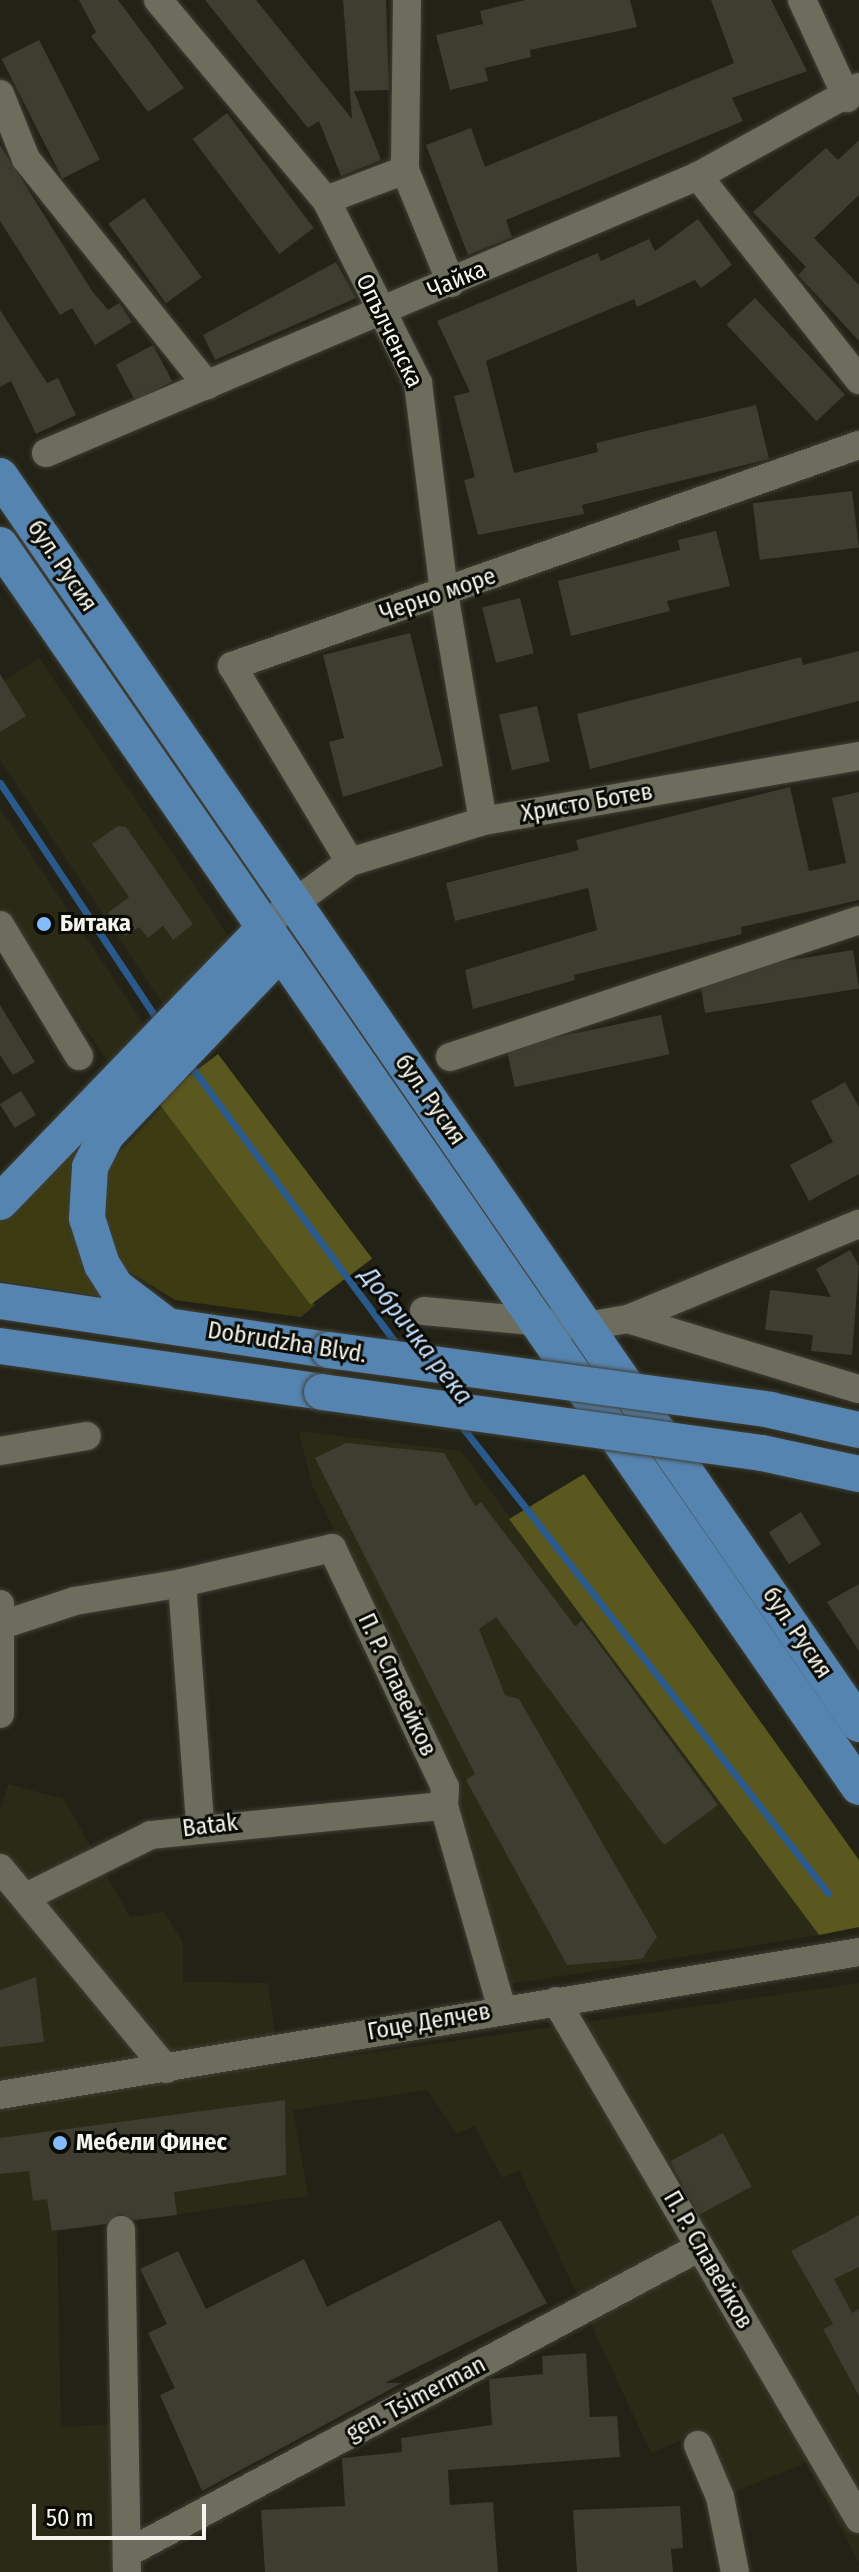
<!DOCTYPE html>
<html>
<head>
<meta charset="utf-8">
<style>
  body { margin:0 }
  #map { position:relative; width:859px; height:2572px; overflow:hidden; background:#232216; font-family:"Fira Sans Condensed",sans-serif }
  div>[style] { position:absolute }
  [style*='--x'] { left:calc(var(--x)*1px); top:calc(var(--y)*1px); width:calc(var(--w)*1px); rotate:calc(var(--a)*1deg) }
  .built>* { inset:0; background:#2b2a17 }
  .green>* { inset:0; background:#3c3b11 }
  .forest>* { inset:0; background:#5a581e; transform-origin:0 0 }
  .stream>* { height:7px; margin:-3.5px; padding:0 3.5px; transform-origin:3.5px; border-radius:3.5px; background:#2a598c }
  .building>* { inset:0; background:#3d3d30; transform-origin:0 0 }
  .roads { filter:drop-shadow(0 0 2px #3f3f36) drop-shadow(0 0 2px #3f3f36) }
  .minor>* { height:28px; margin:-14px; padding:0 14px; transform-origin:14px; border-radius:14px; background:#6d6d5e }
  .major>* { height:36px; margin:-18px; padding:0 18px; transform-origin:18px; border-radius:18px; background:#5684b0 }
  .bridges { filter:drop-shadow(0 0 2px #3f3f36) drop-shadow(0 0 2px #3f3f36) }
  .major-bridge>* { height:36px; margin:-18px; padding:0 18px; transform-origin:18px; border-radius:18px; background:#5684b0 }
  .dots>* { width:22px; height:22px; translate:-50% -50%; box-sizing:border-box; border:4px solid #0b0b06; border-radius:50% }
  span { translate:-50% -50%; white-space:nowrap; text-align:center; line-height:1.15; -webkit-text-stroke:6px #0b0b06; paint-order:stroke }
  .street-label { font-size:24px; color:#f5f5ed }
  .poi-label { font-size:24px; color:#f5f5ed; font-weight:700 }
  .left { translate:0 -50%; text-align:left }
  .water-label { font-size:26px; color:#c3ddfc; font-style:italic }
  .scale { position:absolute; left:32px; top:2504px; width:174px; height:36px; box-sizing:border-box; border:4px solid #f5f5ed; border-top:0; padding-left:10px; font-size:24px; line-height:28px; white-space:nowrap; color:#f5f5ed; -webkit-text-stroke:6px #0b0b06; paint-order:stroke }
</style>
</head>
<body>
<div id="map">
  <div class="built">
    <i style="clip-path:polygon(39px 658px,233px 942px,167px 1010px,0 760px,0 684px)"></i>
    <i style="clip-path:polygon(0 808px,147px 1029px,110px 1065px,0 906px)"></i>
    <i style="clip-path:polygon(299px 1431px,461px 1451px,819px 1935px,505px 1985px,459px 1815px,456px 1775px,312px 1485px)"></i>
    <i style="clip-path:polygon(8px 1784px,64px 1799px,130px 1917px,164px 1912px,183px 1943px,183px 1982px,268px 1983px,279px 2066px,859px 1983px,859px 2563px,806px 2463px,732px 2493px,700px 2433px,651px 2453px,519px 2170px,502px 2178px,475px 2126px,457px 2134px,427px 2090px,293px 2110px,308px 2196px,57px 2231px,61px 2427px,137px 2423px,139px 2572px,0 2572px,0 1811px)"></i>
  </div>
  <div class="green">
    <i style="clip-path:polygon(162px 1107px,315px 1305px,301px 1317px,175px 1300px,123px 1268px,109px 1245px,103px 1191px,112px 1160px)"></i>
    <i style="clip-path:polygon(78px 1149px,72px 1229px,105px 1297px,0 1281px,0 1219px)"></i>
  </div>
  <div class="forest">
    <i style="left:218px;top:1054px;width:256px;height:77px;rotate:53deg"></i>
    <i style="clip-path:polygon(584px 1474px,859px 1860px,859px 1927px,819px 1935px,509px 1519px)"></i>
  </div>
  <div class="stream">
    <i style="--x:0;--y:783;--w:287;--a:56.4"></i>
    <i style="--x:190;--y:1065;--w:351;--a:53.5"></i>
    <i style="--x:459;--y:1423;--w:598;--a:51.86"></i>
  </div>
  <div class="building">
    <i style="clip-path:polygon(79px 0,118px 0,184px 88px,148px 112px,91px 36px,96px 32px)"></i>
    <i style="clip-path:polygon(205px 0,256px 0,352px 119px,343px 0,386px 0,389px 90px,354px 91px,381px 160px,341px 176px,319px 121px,308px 128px)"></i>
    <i style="clip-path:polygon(525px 0,630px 0,637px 27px,530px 50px,531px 57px,485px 68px,488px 81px,450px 90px,436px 35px,483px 24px,480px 11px)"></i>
    <i style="clip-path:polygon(711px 0,771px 0,807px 71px,732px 98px,743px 121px,506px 220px,512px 237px,468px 255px,426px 145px,471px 128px,485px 167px,734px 63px)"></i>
    <i style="left:39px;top:40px;width:134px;height:42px;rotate:63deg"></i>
    <i style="left:227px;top:113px;width:144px;height:43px;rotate:53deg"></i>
    <i style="clip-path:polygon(859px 140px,859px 195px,814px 238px,859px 285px,859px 341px,798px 275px,806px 267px,753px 212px,826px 148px,838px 160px)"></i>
    <i style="clip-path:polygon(0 145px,92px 291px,108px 310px,119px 303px,132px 322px,95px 345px,72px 308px,60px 315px,0 221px)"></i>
    <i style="left:144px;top:198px;width:98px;height:44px;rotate:54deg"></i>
    <i style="clip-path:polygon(698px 219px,732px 265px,701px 288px,695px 280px,637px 307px,634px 299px,486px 361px,514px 473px,598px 452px,596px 443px,756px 405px,769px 459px,582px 505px,584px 514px,478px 535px,464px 480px,475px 477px,454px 396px,470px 392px,437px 321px,598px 253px,601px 261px,649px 239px,655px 251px)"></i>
    <i style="clip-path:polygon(336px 262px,356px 298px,215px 360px,203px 335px)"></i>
    <i style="left:755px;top:298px;width:132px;height:39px;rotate:47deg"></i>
    <i style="clip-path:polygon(0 310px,47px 383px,58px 378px,76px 415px,36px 434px,11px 381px,0 387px)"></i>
    <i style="left:153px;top:345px;width:41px;height:42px;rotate:62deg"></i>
    <i style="left:852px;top:491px;width:57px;height:100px;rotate:83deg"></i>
    <i style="clip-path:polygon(716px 531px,730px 586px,667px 601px,670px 611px,571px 636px,558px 581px,680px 550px,678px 540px)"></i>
    <i style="left:520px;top:598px;width:57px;height:39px;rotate:76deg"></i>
    <i style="clip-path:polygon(410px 633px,443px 766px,343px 797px,329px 742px,344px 738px,323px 655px)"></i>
    <i style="clip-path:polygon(859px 651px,859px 701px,590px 769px,577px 714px,801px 657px,803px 665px)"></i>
    <i style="clip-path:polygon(0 674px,26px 716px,0 732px)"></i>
    <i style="left:537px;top:706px;width:57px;height:39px;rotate:77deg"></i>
    <i style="clip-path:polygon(790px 787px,809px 871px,846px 863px,832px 798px,859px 792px,859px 900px,741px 927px,742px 934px,574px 975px,575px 980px,473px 1009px,465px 970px,597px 930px,588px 888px,455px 921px,446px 883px,579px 850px,576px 840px)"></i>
    <i style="clip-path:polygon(118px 826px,126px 827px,193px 924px,173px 940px,163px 926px,148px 938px,139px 927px,125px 936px,108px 913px,129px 897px,92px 844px)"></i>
    <i style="left:853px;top:950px;width:39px;height:156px;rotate:81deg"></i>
    <i style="clip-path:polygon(0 1005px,35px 1062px,13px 1075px,0 1055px)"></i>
    <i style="left:661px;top:1015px;width:40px;height:158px;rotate:78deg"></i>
    <i style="clip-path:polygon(845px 1082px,859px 1107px,859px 1174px,809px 1201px,790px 1165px,833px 1142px,811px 1101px)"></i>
    <i style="left:21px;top:1091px;width:28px;height:25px;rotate:58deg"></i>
    <i style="clip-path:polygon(850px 1250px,859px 1266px,852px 1355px,811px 1351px,813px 1335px,765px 1330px,770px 1290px,831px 1297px,816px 1269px)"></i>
    <i style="clip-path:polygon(346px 1443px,444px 1453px,475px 1506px,481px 1502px,575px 1626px,582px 1621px,718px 1805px,664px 1845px,496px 1617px,479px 1629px,505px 1695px,519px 1699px,657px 1937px,642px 1959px,567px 1965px,466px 1780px,475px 1774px,315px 1458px)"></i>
    <i style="left:801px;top:1512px;width:38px;height:38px;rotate:58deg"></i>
    <i style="clip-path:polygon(859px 1584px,859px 1651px,827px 1602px)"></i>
    <i style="clip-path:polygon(36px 1977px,44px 2042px,0 2047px,0 1990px)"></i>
    <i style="clip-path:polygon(285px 2100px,286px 2175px,174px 2192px,177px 2215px,135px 2220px,120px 2213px,106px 2224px,52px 2231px,47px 2199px,33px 2201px,29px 2171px,0 2174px,0 2138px)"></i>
    <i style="left:723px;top:2133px;width:61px;height:60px;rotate:62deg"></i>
    <i style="clip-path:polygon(859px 2215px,859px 2267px,834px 2279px,852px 2313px,859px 2309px,859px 2396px,823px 2329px,833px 2324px,791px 2251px)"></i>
    <i style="clip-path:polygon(500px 2220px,547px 2303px,385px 2383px,402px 2383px,202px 2491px,160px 2395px,175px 2388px,148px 2333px,167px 2324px,140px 2269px,178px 2251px,206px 2309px,304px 2259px,327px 2307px)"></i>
    <i style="clip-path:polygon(586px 2353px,590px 2417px,617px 2416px,620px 2457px,448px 2470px,450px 2505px,493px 2502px,498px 2572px,265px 2572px,261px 2510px,345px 2506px,342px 2458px,402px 2452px,401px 2438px,492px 2425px,489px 2379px,543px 2374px,542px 2356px)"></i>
    <i style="clip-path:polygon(680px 2506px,683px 2548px,671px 2549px,673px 2572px,577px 2572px,573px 2510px)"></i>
  </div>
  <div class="roads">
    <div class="minor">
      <i style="--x:158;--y:0;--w:261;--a:50"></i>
      <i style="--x:326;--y:200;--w:205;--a:63.3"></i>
      <i style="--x:418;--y:383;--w:212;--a:82.9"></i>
      <i style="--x:444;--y:593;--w:231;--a:80.3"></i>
      <i style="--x:407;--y:0;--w:170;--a:90.7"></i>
      <i style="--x:405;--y:170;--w:122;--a:67.8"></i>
      <i style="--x:802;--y:0;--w:108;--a:65.3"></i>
      <i style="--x:0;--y:94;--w:70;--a:68.2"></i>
      <i style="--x:26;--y:159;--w:290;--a:51.3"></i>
      <i style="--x:698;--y:176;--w:260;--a:51.7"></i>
      <i style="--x:326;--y:200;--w:85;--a:-20.8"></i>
      <i style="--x:46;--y:453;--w:708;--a:-23.02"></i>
      <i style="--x:698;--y:176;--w:184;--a:-28.9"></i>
      <i style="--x:350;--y:862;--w:229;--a:-121"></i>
      <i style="--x:232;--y:666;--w:665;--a:-19.42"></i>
      <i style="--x:278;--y:915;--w:89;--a:-36.4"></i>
      <i style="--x:350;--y:862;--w:139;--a:-17.1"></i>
      <i style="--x:483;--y:821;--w:382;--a:-9.8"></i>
      <i style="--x:0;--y:925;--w:153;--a:58.9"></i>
      <i style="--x:450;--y:1057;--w:431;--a:-18.5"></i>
      <i style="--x:424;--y:1311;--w:164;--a:5.3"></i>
      <i style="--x:587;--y:1326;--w:42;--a:-9.7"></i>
      <i style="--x:628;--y:1319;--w:250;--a:-22.4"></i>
      <i style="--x:628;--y:1319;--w:241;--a:16.9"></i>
      <i style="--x:0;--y:1451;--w:88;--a:-9.8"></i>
      <i style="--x:182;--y:1583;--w:154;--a:-13.1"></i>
      <i style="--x:332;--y:1548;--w:264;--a:64.7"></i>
      <i style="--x:445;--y:1787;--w:19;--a:93"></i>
      <i style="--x:444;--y:1806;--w:211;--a:74.1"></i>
      <i style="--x:0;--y:1604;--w:110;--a:90"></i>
      <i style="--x:5;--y:1624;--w:74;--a:-18.2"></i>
      <i style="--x:75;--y:1601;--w:109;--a:-9.5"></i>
      <i style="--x:182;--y:1583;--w:243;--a:85.7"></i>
      <i style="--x:0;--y:1868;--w:261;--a:50.4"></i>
      <i style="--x:30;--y:1895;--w:135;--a:-26.4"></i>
      <i style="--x:151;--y:1835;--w:294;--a:-5.7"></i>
      <i style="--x:556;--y:2001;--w:600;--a:59.67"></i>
      <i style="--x:0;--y:2095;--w:871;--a:-9.45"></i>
      <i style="--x:121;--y:2230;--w:342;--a:89"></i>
      <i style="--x:698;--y:2445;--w:56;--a:67.1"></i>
      <i style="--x:720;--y:2497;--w:76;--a:78.7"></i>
      <i style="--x:131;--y:2551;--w:645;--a:-28.11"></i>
    </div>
    <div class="major">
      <i style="--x:0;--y:476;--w:1515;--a:55.46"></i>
      <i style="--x:0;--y:545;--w:1510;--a:55.33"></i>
      <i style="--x:0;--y:1202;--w:378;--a:-46"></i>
      <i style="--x:0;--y:1301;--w:333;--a:8.5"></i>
      <i style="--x:165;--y:1324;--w:61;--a:-142.9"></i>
      <i style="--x:116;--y:1287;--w:26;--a:-122"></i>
      <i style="--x:102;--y:1265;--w:49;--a:-107.7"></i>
      <i style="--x:87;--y:1218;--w:51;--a:-86.6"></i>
      <i style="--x:90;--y:1167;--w:36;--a:-63"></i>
      <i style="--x:106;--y:1135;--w:253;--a:-46.4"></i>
      <i style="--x:0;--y:1346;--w:325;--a:8.1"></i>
    </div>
  </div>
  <div class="bridges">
    <div class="major-bridge">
      <i style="--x:329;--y:1350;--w:445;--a:7.7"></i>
      <i style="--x:770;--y:1410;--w:91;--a:12.7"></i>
      <i style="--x:322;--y:1392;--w:444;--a:7.9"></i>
      <i style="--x:762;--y:1453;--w:99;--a:12.2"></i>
    </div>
  </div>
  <div class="dots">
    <i style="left:44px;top:924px;background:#84bcfb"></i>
    <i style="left:60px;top:2143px;background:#84bcfb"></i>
  </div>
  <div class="street-label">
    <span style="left:457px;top:280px;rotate:-23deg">Чайка</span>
    <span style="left:389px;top:331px;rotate:64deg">Опълченска</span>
    <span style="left:62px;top:566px;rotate:56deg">бул. Русия</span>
    <span style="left:438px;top:595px;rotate:-19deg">Черно море</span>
    <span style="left:587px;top:803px;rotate:-10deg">Христо Ботев</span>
    <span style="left:430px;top:1100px;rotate:55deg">бул. Русия</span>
    <span style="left:287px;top:1343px;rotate:9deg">Dobrudzha Blvd.</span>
    <span style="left:797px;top:1633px;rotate:56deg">бул. Русия</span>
    <span style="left:397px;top:1685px;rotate:65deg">П. Р. Славейков</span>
    <span style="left:210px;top:1826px;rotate:-7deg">Batak</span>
    <span style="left:429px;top:2022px;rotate:-10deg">Гоце Делчев</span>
    <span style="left:708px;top:2260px;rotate:60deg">П. Р. Славейков</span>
    <span style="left:416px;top:2399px;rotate:-28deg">gen. Tsimerman</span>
  </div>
  <div class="poi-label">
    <span class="left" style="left:60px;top:924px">Битака</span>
    <span class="left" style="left:76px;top:2143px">Мебели Финес</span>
  </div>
  <div class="water-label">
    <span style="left:416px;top:1336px;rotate:52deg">Добричка река</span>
  </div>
  <div class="scale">50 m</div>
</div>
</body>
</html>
